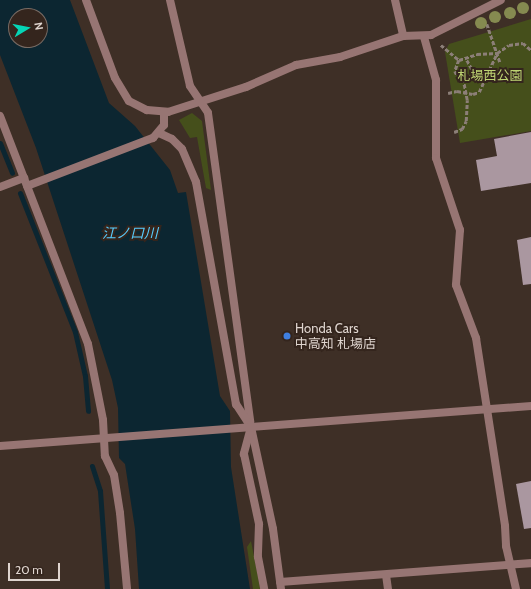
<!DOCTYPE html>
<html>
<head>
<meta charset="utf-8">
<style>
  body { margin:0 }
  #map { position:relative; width:531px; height:589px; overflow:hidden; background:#3e2f26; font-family:Cabin,"Noto Sans JP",sans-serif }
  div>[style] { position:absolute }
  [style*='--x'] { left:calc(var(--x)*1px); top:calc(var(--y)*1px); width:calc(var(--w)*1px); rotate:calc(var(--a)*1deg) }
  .green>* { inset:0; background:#454f1b }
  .water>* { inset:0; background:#0c2631 }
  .stream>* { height:5px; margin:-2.5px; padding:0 2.5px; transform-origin:2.5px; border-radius:2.5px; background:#0c2631 }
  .building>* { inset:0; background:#aa97a0 }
  .path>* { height:2.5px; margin-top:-1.25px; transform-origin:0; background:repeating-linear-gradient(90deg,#8c7f78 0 4px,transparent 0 6px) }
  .minor>* { height:8px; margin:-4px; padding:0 4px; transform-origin:4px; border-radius:4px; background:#977573 }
  .tertiary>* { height:8px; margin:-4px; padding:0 4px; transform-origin:4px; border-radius:4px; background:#977573 }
  .trees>* { width:12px; height:12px; margin:-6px; border-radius:50%; background:#858a50 }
  .dots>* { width:11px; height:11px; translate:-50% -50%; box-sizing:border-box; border:2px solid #34251d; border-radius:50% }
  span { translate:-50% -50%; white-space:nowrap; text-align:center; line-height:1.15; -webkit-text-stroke:4px #34251d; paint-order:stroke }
  .park-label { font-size:13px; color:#bfd573 }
  .poi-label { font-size:13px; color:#dfd5cf }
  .left { translate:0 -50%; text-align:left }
  .water-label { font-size:14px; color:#57cdff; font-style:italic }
  .north { position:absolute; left:8px; top:8px; width:40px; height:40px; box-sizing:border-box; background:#34251d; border:1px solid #786b64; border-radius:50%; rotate:80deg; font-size:11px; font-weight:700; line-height:16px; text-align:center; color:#dfd5cf }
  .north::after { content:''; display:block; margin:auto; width:14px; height:18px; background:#05d5b6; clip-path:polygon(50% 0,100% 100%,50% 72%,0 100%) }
  .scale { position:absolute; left:8px; top:563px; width:52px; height:18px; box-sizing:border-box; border:2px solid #dfd5cf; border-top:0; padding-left:5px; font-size:12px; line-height:14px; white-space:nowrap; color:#dfd5cf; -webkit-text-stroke:3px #34251d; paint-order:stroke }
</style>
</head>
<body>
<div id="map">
  <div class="green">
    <i style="clip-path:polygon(531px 19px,531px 131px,460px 143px,445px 52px,449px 44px)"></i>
    <i style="clip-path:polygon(192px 113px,202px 121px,211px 190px,206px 188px,197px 137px,190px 138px,179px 120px)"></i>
    <i style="clip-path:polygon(251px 541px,258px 577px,260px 589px,253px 589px,247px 547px)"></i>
  </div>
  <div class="water">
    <i style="clip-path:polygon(evenodd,0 0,70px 0,109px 103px,135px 126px,170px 170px,178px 193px,186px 192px,220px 396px,230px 411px,231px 467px,250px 589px,139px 589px,135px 529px,125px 464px,119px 458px,118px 408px,112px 380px,36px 148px,0 55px,0 0,16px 16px,40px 16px,40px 40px,16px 40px,16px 16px)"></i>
  </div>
  <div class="stream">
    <i style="--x:0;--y:143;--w:32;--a:68"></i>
    <i style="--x:20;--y:193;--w:149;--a:68.4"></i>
    <i style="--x:75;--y:332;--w:45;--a:77.2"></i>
    <i style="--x:85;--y:376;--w:35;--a:85"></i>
    <i style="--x:92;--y:466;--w:26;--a:72"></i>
    <i style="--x:100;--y:491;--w:98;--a:85.9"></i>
  </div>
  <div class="building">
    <i style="clip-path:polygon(531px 132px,531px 183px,481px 191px,476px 160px,497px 156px,494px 139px)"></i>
    <i style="clip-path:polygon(531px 237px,531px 284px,523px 285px,517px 240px)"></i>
    <i style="clip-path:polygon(531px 481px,531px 528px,524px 529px,516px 484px)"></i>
  </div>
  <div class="path">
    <i style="--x:487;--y:24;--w:40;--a:71.1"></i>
    <i style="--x:441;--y:45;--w:23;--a:40"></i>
    <i style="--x:459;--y:60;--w:19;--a:-18"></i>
    <i style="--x:477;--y:54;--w:20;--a:-3"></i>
    <i style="--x:459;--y:60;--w:12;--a:110"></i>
    <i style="--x:455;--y:71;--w:9;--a:63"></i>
    <i style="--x:459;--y:79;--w:10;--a:0"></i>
    <i style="--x:469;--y:79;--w:9;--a:-63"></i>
    <i style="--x:467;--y:60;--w:13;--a:61"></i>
    <i style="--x:473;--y:71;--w:16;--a:22"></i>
    <i style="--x:448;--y:93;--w:9;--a:-13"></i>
    <i style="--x:457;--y:91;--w:16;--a:11"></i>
    <i style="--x:473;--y:94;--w:6;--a:-18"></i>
    <i style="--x:479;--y:92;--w:43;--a:-65.2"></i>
    <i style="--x:497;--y:53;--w:14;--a:-34"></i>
    <i style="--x:509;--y:45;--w:14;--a:-8"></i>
    <i style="--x:523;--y:43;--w:11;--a:41"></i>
    <i style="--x:454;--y:132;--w:9;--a:-21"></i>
    <i style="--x:462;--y:129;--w:9;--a:-63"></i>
    <i style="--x:466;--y:121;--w:21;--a:-87"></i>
    <i style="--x:467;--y:100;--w:20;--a:-101"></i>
  </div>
  <div class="minor">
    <i style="--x:86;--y:0;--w:83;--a:69.6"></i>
    <i style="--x:115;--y:78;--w:27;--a:59"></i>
    <i style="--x:129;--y:101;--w:20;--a:27"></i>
    <i style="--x:147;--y:110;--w:21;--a:5"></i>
    <i style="--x:168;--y:112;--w:82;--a:-17.8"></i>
    <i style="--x:246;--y:87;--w:55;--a:-23.7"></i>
    <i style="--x:296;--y:65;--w:45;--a:-10.3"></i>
    <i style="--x:340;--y:57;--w:66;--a:-18.4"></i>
    <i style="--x:403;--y:36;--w:28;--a:-2"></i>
    <i style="--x:431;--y:35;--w:78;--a:-26.6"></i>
    <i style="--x:170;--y:0;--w:88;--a:76.9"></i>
    <i style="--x:190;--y:86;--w:32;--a:56"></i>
    <i style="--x:208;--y:113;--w:317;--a:82.2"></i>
    <i style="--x:251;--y:427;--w:104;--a:77.8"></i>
    <i style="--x:273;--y:529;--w:61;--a:82.4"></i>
    <i style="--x:395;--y:0;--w:37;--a:77"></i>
    <i style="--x:424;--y:37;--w:45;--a:74.4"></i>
    <i style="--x:436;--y:80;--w:78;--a:90"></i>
    <i style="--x:436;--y:158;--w:76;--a:71.6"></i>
    <i style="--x:460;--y:230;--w:55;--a:94.2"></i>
    <i style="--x:456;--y:285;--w:57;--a:69.3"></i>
    <i style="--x:476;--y:338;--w:190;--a:81.2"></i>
    <i style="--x:505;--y:526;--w:20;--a:87"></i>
    <i style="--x:506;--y:546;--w:44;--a:76.9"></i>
    <i style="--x:0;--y:116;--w:244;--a:68.9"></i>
    <i style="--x:88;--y:344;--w:77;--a:78.8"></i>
    <i style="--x:103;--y:420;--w:36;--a:87"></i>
    <i style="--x:105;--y:456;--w:21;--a:65"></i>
    <i style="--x:114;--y:475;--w:38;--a:81"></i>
    <i style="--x:120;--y:513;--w:76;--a:84.7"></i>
    <i style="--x:159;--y:133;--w:14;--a:25"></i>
    <i style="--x:172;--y:139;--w:14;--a:45"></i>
    <i style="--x:182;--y:149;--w:36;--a:67"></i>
    <i style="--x:196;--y:182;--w:226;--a:79.8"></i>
    <i style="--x:236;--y:404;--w:27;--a:57"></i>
    <i style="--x:251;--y:427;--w:28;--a:105"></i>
    <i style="--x:244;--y:454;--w:72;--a:77.9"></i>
    <i style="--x:259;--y:524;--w:33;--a:92"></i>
    <i style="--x:258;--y:557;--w:33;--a:79"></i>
    <i style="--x:27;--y:186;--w:135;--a:-20.9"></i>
    <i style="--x:153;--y:138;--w:17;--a:-50"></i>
    <i style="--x:164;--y:125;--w:13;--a:-90"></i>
    <i style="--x:0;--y:187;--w:26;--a:-21"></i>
    <i style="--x:386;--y:575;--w:14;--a:82"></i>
    <i style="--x:280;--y:582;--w:252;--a:-4.3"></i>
  </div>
  <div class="tertiary">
    <i style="--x:0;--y:446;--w:533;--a:-4.31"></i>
  </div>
  <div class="trees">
    <i style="left:523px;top:8px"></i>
    <i style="left:510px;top:13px"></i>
    <i style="left:495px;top:17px"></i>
    <i style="left:481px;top:23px"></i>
  </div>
  <div class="dots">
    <i style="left:287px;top:336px;background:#3f7fe0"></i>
  </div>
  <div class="park-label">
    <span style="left:490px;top:75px">札場西公園</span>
  </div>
  <div class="poi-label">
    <span class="left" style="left:295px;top:336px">Honda Cars<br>中高知 札場店</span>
  </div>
  <div class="water-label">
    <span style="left:130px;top:233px">江ノ口川</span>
  </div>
  <div class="north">N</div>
  <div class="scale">20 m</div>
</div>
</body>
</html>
